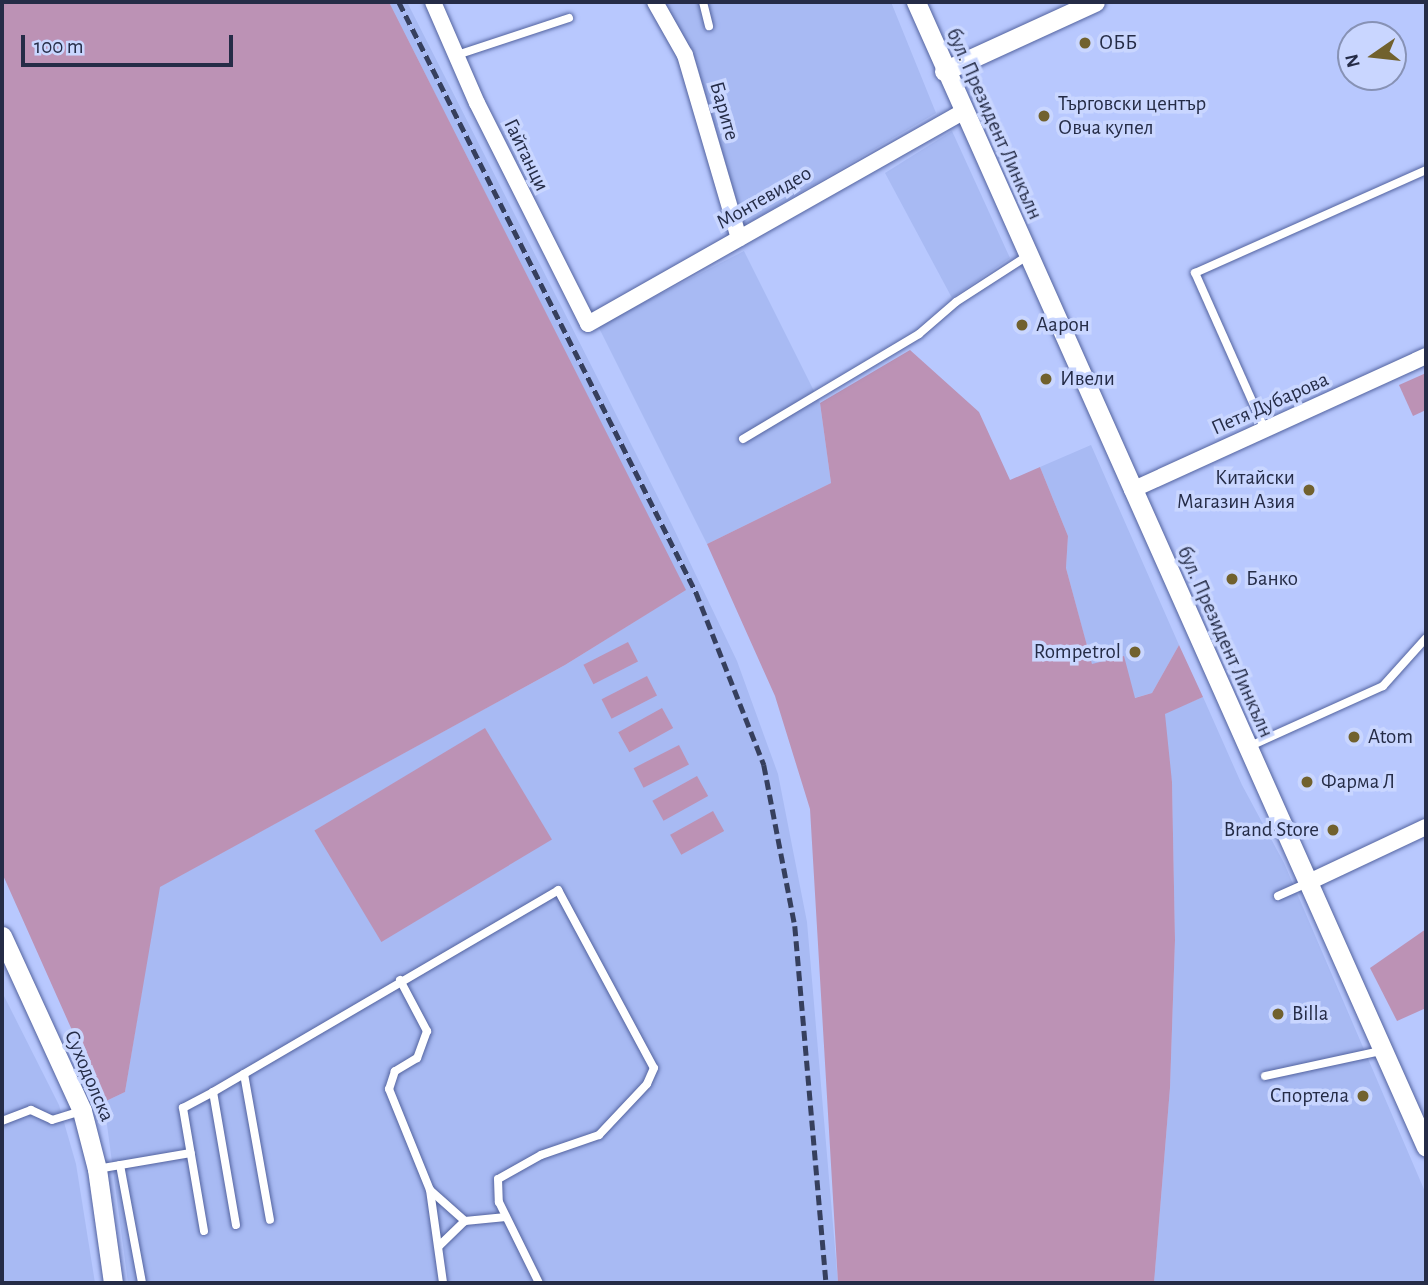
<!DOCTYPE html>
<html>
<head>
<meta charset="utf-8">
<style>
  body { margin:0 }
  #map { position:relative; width:1428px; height:1285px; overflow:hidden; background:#b8c8fe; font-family:"Alegreya Sans",sans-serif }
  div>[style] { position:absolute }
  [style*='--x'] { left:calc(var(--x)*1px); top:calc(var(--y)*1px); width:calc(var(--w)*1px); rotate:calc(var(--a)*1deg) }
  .built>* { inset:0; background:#a8baf3 }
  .green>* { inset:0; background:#bc92b5; transform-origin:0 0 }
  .roads { filter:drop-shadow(0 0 2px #53639f) drop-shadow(0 0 2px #53639f) }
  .service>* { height:8px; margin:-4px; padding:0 4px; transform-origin:4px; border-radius:4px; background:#fff }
  .minor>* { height:16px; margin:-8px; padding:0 8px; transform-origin:8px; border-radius:8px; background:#fff }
  .tertiary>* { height:19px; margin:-9.5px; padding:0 9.5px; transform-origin:9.5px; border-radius:9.5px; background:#fff }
  .rail>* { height:4.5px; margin-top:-2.25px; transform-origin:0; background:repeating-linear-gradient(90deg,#363f5d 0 10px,transparent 0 15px) }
  .dots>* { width:19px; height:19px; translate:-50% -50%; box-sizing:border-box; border:4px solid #c9d6ff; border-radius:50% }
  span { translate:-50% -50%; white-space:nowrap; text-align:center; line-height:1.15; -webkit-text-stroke:7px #c9d6ff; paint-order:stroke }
  .poi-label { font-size:21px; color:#252c47 }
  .left { translate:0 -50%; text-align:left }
  .right { translate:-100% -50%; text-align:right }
  .street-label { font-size:21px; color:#252c47 }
  .frame { position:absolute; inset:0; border:4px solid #252c47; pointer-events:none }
  .north { position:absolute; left:1337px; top:21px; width:70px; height:70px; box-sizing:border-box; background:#c9d6ff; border:2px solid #8792b5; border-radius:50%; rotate:256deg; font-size:19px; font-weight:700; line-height:28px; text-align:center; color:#252c47 }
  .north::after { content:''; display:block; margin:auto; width:24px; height:32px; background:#71612e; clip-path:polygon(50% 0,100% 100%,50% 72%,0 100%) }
  .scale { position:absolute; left:21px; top:35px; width:212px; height:32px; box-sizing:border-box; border:4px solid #252c47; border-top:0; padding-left:9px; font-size:21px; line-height:24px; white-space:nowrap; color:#252c47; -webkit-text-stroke:5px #c9d6ff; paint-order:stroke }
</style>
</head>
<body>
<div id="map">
  <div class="built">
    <i style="clip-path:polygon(389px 2px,407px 2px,671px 523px,737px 661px,778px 774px,807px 922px,838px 1283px,128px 1283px,104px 1102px,125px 1092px,159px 887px,565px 665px,685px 590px)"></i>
    <i style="clip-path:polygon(664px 2px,891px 2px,936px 113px,743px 226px,701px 83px)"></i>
    <i style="clip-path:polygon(952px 131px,1010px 258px,952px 298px,885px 173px)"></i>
    <i style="clip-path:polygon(744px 251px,820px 403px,831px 483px,707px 544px,598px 326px)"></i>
    <i style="clip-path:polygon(1091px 445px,1179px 645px,1152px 693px,1134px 698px,1092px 665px,1066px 568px,1068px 536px,1040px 467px)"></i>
    <i style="clip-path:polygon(1203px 697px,1242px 785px,1284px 863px,1426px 1194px,1426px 1283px,1154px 1283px,1170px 1088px,1175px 940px,1172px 782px,1163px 733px,1165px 713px)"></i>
    <i style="clip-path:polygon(2px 992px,59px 1105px,76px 1164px,95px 1283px,2px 1283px)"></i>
  </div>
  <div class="green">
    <i style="clip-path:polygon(2px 2px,389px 2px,686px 590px,565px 665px,160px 887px,125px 1092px,104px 1102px,2px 873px)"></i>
    <i style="clip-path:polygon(910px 350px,979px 412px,1010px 480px,1040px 467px,1068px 536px,1066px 568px,1092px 664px,1124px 656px,1135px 698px,1152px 693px,1179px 645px,1203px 697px,1165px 714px,1172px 782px,1175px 940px,1170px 1088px,1154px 1283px,838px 1283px,810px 809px,775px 696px,707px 544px,831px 483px,820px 403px)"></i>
    <i style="clip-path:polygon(1426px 373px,1426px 410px,1413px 416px,1399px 385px)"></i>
    <i style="left:628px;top:642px;width:22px;height:50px;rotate:63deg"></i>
    <i style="left:647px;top:676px;width:22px;height:51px;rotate:63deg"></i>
    <i style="left:662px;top:708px;width:23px;height:50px;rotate:61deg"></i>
    <i style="left:485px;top:728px;width:130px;height:199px;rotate:59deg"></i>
    <i style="left:679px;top:745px;width:22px;height:51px;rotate:63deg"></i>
    <i style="left:697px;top:776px;width:23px;height:51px;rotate:61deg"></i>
    <i style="left:713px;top:811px;width:23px;height:49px;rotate:61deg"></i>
    <i style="clip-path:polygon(1426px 929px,1426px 1008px,1397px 1021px,1370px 968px)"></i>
  </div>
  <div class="roads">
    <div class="service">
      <i style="--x:703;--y:2;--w:25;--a:76"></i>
      <i style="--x:457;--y:55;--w:118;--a:-18.3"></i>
      <i style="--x:1265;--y:430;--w:172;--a:-114"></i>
      <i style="--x:1195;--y:273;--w:253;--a:-24"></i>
      <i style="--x:743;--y:439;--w:205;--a:-30.8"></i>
      <i style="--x:919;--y:334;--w:49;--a:-40.9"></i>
      <i style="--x:956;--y:302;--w:85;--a:-32.9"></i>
      <i style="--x:1248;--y:747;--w:148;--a:-24.3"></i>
      <i style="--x:1383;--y:686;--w:64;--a:-48.1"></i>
      <i style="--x:1278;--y:896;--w:32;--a:-24"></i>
      <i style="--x:400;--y:980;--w:58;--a:62.1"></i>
      <i style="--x:427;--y:1031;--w:29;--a:110"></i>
      <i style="--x:417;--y:1058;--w:26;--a:149"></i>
      <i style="--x:395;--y:1071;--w:19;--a:108"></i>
      <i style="--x:389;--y:1089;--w:109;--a:67.9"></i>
      <i style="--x:430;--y:1190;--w:94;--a:82"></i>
      <i style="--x:244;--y:1074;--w:148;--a:79.9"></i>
      <i style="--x:1265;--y:1076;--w:119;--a:-12.2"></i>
      <i style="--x:2;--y:1121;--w:31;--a:-21"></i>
      <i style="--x:31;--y:1110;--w:23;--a:25"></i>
      <i style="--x:52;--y:1120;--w:31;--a:-17"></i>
      <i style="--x:120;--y:1165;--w:120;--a:79.4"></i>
      <i style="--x:97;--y:1169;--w:95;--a:-9.7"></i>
      <i style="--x:430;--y:1190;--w:47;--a:41.5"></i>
      <i style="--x:465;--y:1221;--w:41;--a:-5.6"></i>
      <i style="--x:236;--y:1225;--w:135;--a:-99.8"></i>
      <i style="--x:213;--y:1092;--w:400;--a:-30.3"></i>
      <i style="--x:558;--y:890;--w:202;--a:61.7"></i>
      <i style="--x:654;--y:1068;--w:17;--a:114"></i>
      <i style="--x:647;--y:1084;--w:70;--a:133.3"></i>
      <i style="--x:599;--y:1135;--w:61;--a:161"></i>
      <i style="--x:541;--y:1155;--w:49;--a:150.8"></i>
      <i style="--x:498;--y:1179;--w:23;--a:88"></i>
      <i style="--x:499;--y:1202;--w:90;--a:63.7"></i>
      <i style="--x:204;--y:1231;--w:125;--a:-99.7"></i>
      <i style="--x:183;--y:1108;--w:34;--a:-28"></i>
      <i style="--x:439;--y:1246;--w:36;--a:-44"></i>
    </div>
    <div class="minor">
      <i style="--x:433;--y:2;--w:110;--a:66.5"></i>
      <i style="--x:477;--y:103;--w:247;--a:63.3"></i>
      <i style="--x:588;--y:324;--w:431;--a:-29.5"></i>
      <i style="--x:655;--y:2;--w:61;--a:60.5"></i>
      <i style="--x:685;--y:55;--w:191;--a:73.6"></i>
      <i style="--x:1132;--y:490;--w:323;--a:-24.5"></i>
      <i style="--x:1309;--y:882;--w:129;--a:-25.2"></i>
    </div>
    <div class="tertiary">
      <i style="--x:916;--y:2;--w:1253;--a:65.99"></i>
      <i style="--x:944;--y:71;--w:166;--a:-24.6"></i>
      <i style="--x:2;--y:936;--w:192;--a:65.4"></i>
      <i style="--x:82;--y:1111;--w:60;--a:75.5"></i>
      <i style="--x:97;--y:1169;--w:115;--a:82"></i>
    </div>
  </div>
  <div class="rail">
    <i style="--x:399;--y:2;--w:661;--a:63.28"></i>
    <i style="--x:696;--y:592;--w:186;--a:68.5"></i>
    <i style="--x:764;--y:765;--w:164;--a:79.1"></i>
    <i style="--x:795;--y:926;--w:358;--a:85"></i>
  </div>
  <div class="dots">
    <i style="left:1085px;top:43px;background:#71612e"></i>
    <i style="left:1044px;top:116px;background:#71612e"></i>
    <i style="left:1022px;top:325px;background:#71612e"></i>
    <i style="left:1046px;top:379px;background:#71612e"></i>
    <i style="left:1309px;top:490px;background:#71612e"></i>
    <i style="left:1232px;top:579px;background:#71612e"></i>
    <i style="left:1135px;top:652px;background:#71612e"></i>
    <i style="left:1354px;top:737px;background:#71612e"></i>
    <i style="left:1307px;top:782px;background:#71612e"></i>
    <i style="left:1333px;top:830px;background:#71612e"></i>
    <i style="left:1278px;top:1014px;background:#71612e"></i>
    <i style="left:1363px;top:1096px;background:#71612e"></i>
  </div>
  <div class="poi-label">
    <span class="left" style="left:1099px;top:43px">ОББ</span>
    <span class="left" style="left:1058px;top:116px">Търговски център<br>Овча купел</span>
    <span class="left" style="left:1036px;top:325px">Аарон</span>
    <span class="left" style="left:1060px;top:379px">Ивели</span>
    <span class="right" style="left:1295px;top:490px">Китайски<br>Магазин Азия</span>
    <span class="left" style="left:1246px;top:579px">Банко</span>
    <span class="right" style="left:1121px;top:652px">Rompetrol</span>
    <span class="left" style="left:1368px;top:737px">Atom</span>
    <span class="left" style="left:1321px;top:782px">Фарма Л</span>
    <span class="right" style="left:1319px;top:830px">Brand Store</span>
    <span class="left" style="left:1292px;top:1014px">Billa</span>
    <span class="right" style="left:1349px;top:1096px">Спортела</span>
  </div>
  <div class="street-label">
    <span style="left:724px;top:111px;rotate:74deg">Барите</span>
    <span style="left:994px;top:124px;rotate:66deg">бул. Президент Линкълн</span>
    <span style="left:526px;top:155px;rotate:64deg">Гайтанци</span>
    <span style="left:764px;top:198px;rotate:-30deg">Монтевидео</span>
    <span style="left:1270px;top:404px;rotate:-24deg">Петя Дубарова</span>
    <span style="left:1225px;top:642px;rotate:66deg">бул. Президент Линкълн</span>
    <span style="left:89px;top:1076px;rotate:67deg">Суходолска</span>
  </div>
  <div class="frame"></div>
  <div class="north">N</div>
  <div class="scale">100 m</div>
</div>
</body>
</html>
